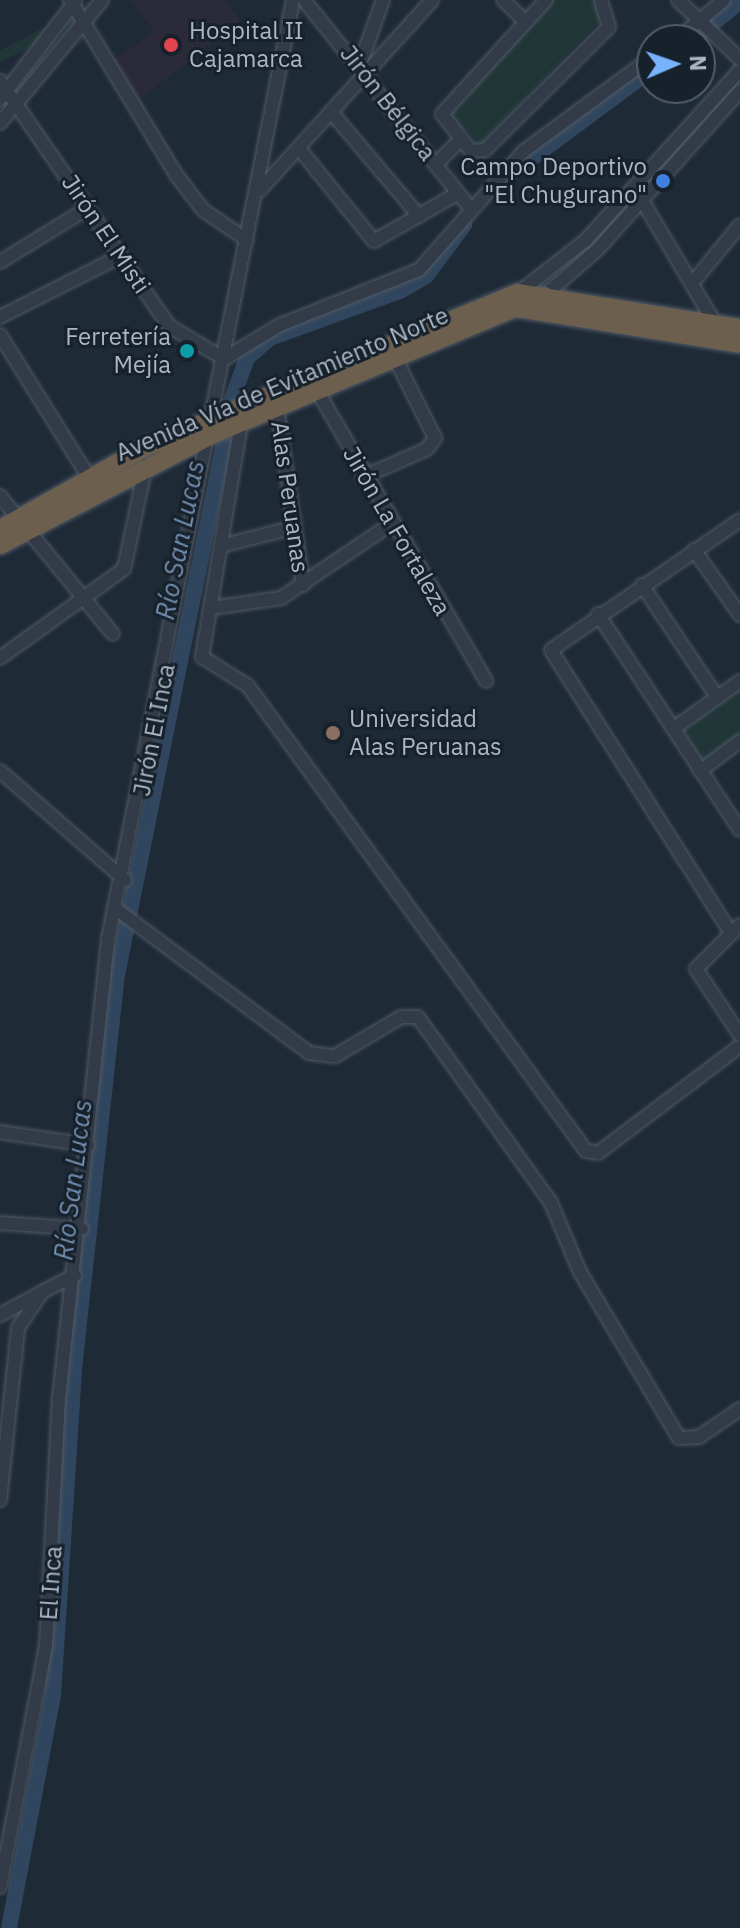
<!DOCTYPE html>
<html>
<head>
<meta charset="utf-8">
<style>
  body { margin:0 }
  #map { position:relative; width:740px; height:1928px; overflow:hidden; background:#1e2a36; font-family:"IBM Plex Sans",sans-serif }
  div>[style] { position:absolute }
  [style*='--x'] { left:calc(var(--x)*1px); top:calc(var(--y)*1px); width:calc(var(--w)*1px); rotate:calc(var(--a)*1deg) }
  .medical>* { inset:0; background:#2b2a38 }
  .green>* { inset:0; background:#203637; transform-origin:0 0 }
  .river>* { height:16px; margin:-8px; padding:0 8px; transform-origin:8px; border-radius:8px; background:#30465e }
  .roads { filter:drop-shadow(0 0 2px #4f5965) drop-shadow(0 0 2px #4f5965) }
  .minor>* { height:12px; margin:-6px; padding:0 6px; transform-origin:6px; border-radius:6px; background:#323b47 }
  .highway>* { height:18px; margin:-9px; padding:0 9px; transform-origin:9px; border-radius:9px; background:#6d5f4e }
  .dots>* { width:22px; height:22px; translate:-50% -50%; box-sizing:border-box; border:4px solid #17212b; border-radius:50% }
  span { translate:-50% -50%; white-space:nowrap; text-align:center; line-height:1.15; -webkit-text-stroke:6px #17212b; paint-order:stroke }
  .poi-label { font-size:24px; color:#abb6c4 }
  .left { translate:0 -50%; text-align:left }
  .right { translate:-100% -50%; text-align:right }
  .street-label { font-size:24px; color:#abb6c4 }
  .water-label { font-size:26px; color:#728eae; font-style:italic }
  .north { position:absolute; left:636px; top:24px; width:80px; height:80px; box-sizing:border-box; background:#17212b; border:2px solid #525d68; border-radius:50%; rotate:88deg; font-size:22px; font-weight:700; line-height:32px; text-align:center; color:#abb6c4 }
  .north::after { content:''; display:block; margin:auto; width:28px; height:36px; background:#78b2fc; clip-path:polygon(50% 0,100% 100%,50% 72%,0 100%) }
</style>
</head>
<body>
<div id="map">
  <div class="medical">
    <i style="clip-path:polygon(130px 0,226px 0,240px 21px,139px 100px,114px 60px,154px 31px)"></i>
  </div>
  <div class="green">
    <i style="clip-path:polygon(552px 0,594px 0,608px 13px,481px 145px,448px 113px)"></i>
    <i style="left:73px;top:13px;width:11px;height:101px;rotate:63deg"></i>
    <i style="clip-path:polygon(740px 689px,740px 735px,702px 762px,683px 731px)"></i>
  </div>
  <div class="river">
    <i style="--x:693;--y:40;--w:61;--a:-39.7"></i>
    <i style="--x:509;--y:175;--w:178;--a:-36.5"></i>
    <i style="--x:229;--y:407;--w:52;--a:-69.8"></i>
    <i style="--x:247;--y:358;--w:30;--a:-41"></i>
    <i style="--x:270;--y:338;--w:138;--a:-19.9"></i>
    <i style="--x:400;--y:291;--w:30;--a:-30"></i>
    <i style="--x:426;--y:276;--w:64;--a:-53.3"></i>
    <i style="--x:9;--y:1928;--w:236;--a:-79.3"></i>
    <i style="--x:53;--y:1696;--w:337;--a:-86.3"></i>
    <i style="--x:75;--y:1360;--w:387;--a:-83.8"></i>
    <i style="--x:117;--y:975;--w:543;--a:-78.63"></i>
  </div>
  <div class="roads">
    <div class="minor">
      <i style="--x:70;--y:0;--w:206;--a:58.7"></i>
      <i style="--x:177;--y:176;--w:43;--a:52.6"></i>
      <i style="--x:203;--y:210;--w:53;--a:34.3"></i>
      <i style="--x:304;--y:0;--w:265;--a:51.4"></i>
      <i style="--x:503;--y:0;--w:32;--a:44"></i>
      <i style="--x:546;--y:0;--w:154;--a:132.4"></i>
      <i style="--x:442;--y:114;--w:47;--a:51.9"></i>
      <i style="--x:471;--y:151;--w:14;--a:-4"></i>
      <i style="--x:485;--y:150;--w:175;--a:-44.8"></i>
      <i style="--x:609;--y:27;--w:28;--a:-107"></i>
      <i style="--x:678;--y:0;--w:86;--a:43.6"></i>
      <i style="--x:676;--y:40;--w:62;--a:-39.8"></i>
      <i style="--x:360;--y:64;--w:68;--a:-70.2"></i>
      <i style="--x:0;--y:81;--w:298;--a:55.4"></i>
      <i style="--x:169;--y:326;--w:64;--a:31"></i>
      <i style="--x:0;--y:99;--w:123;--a:-52.3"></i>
      <i style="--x:332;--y:113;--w:135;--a:49.8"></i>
      <i style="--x:0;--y:123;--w:160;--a:-50.3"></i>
      <i style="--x:301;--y:151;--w:116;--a:51"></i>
      <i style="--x:374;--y:241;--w:97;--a:-29.7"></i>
      <i style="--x:436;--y:164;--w:34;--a:-45"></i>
      <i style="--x:260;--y:190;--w:256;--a:-47.8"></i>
      <i style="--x:640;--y:197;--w:149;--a:59.3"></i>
      <i style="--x:0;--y:262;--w:103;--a:-31.5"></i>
      <i style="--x:694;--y:281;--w:72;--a:-50.6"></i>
      <i style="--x:518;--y:293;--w:86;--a:-37.9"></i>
      <i style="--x:586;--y:240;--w:229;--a:-47.8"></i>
      <i style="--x:544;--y:296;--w:70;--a:-41"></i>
      <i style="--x:597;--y:250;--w:214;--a:-48"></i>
      <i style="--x:0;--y:317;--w:136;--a:-26.8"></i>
      <i style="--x:0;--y:335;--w:166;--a:58"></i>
      <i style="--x:224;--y:359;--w:66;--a:-31.3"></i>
      <i style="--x:280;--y:325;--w:149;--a:-21.6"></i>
      <i style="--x:419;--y:270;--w:159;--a:-48.6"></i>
      <i style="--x:524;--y:151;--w:159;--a:-36.3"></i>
      <i style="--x:315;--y:387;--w:340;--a:59.8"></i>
      <i style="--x:277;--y:408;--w:179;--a:81.6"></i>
      <i style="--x:242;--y:418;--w:242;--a:99.5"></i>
      <i style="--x:202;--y:657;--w:54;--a:32.2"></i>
      <i style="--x:248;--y:686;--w:575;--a:53.99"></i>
      <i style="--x:586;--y:1151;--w:12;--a:9"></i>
      <i style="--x:598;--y:1153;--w:178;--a:-37"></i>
      <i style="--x:363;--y:477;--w:70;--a:-23.6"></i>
      <i style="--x:427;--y:449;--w:14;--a:-54"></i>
      <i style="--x:435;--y:438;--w:87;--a:-116.6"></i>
      <i style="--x:0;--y:496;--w:178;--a:50.7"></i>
      <i style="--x:221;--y:546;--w:72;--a:-14.4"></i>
      <i style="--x:694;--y:550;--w:80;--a:54.7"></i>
      <i style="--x:642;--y:585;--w:135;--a:56.2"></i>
      <i style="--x:211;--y:608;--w:71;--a:-8.1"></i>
      <i style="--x:281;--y:598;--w:133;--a:-33.9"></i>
      <i style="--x:598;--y:614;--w:258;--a:56.7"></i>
      <i style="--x:0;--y:658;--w:153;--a:-35.7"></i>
      <i style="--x:124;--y:569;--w:106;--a:-78.1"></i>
      <i style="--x:673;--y:729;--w:82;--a:-35.6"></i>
      <i style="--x:0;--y:771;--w:166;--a:41.1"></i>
      <i style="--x:700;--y:771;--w:50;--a:-36.9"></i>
      <i style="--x:116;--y:909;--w:241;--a:36.7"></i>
      <i style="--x:309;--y:1053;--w:26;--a:7"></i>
      <i style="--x:335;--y:1056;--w:77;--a:-30.6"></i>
      <i style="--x:401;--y:1017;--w:17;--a:0"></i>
      <i style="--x:418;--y:1017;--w:229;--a:54.4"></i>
      <i style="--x:551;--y:1203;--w:75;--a:67.2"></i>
      <i style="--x:580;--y:1272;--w:193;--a:59.2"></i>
      <i style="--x:679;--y:1438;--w:20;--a:-3"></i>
      <i style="--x:699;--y:1437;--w:50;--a:-34.3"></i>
      <i style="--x:740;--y:925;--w:62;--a:135"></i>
      <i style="--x:696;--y:969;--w:79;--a:56.3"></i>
      <i style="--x:731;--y:933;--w:335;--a:-122.5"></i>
      <i style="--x:551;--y:650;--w:229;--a:-34.5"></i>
      <i style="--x:0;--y:1132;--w:89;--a:8.4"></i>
      <i style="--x:0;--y:1223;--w:82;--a:4.2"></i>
      <i style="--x:0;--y:1315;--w:44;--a:-28.3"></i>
      <i style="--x:0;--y:1500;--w:173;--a:-84"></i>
      <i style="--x:18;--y:1328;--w:43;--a:-56.3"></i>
      <i style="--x:42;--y:1292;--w:37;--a:-27"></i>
      <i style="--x:0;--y:1887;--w:245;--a:-79.2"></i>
      <i style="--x:46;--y:1646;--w:247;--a:-87"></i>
      <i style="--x:59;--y:1399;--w:463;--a:-83.9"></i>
      <i style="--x:108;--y:939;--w:957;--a:-78.85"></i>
    </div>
    <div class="highway">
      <i style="--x:518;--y:308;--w:225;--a:9.2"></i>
      <i style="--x:0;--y:529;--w:170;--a:-29.3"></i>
      <i style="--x:148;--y:446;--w:400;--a:-22.5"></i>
      <i style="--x:518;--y:293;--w:225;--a:9"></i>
      <i style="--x:0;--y:545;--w:238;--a:-27.5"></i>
      <i style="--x:211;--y:435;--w:361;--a:-22.7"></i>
    </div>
  </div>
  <div class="dots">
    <i style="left:171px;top:45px;background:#e0444e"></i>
    <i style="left:663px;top:181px;background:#3f7fe0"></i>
    <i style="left:187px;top:351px;background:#0f9aa8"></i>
    <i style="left:333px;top:733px;background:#8d6e63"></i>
  </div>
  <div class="poi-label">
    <span class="left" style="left:189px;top:45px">Hospital II<br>Cajamarca</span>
    <span class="right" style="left:647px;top:181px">Campo Deportivo<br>"El Chugurano"</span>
    <span class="right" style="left:171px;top:351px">Ferretería<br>Mejía</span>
    <span class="left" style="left:349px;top:733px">Universidad<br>Alas Peruanas</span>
  </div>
  <div class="street-label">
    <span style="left:388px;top:103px;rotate:52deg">Jirón Bélgica</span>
    <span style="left:106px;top:234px;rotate:56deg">Jirón El Misti</span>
    <span style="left:282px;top:384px;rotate:-23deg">Avenida Vía de Evitamiento Norte</span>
    <span style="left:290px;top:497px;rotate:82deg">Alas Peruanas</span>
    <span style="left:397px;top:531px;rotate:60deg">Jirón La Fortaleza</span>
    <span style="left:154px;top:730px;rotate:-79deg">Jirón El Inca</span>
    <span style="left:51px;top:1583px;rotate:-86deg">El Inca</span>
  </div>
  <div class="water-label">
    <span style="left:180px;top:540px;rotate:-79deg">Río San Lucas</span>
    <span style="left:73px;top:1180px;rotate:-83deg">Río San Lucas</span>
  </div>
  <div class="north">N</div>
</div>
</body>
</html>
